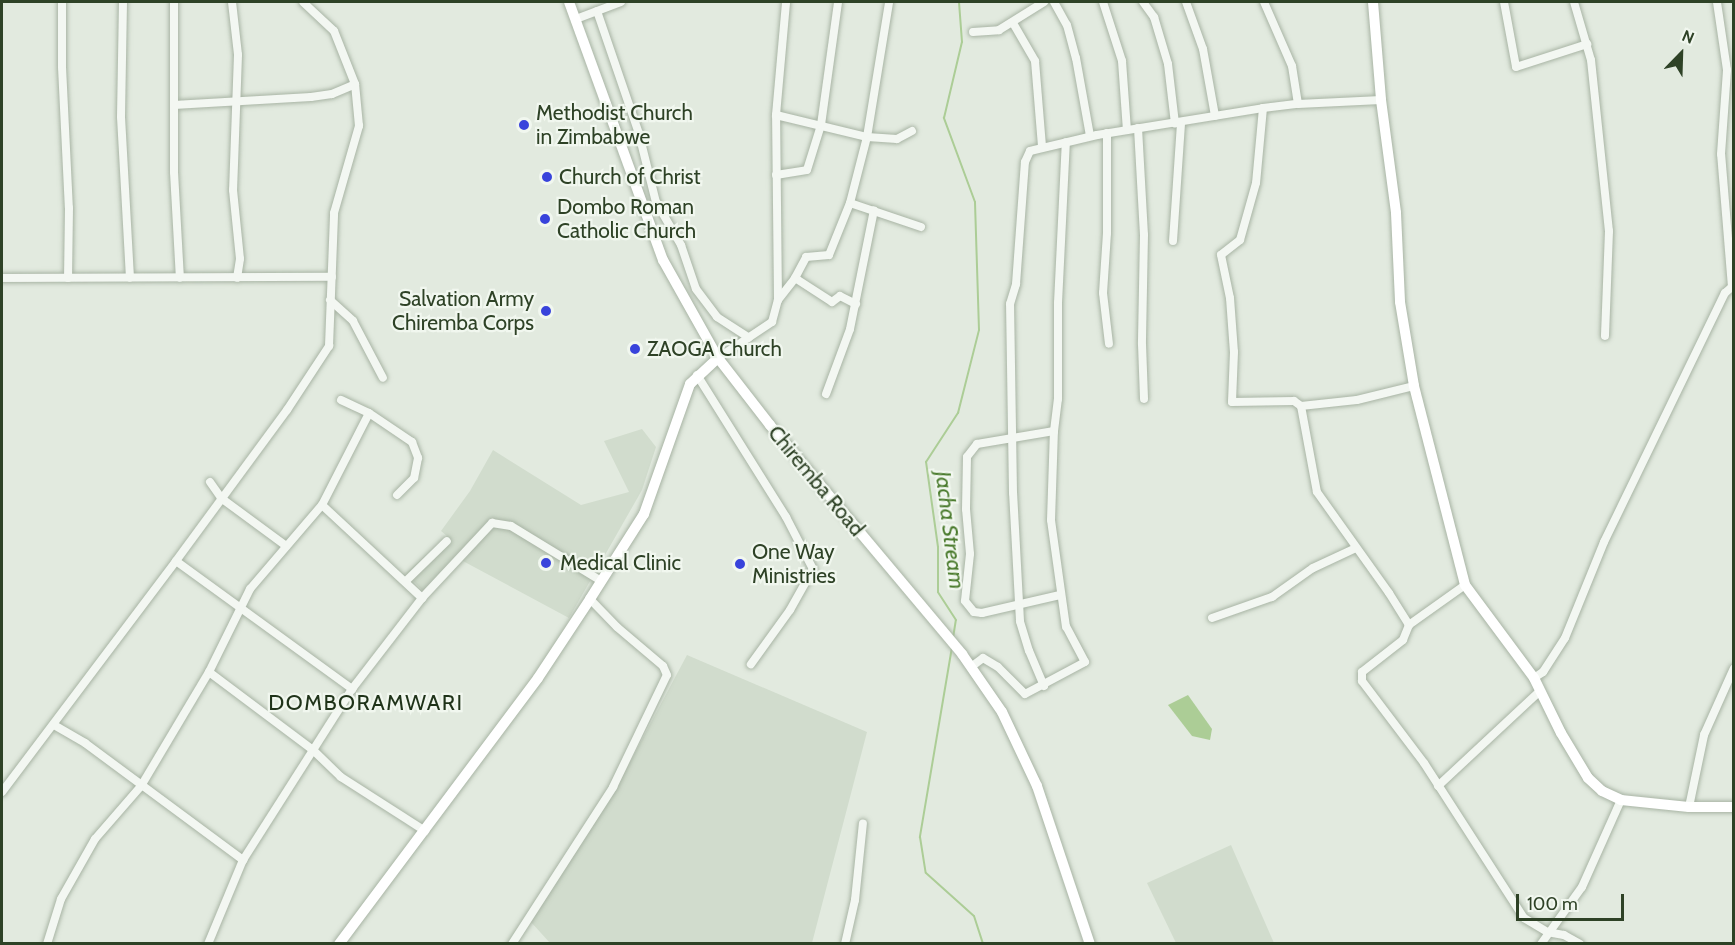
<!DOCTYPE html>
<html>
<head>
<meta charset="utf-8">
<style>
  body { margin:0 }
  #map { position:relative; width:1735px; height:945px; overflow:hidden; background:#e2eadf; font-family:Cabin,sans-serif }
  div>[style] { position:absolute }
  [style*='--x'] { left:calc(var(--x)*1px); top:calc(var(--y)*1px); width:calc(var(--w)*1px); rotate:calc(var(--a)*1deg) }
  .built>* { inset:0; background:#d1dccd }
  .water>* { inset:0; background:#accd96 }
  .stream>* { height:2px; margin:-1px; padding:0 1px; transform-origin:1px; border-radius:1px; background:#accd96 }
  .roads { filter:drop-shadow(0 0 2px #a8b4a4) drop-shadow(0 0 2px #a8b4a4) }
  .street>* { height:8px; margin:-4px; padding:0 4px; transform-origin:4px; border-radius:4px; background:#f3f7f2 }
  .secondary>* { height:10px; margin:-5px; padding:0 5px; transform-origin:5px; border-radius:5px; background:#fff }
  .dots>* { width:16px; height:16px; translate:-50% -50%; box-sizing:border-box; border:3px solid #f1f7ef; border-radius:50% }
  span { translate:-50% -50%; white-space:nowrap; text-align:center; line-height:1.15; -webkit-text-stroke:4.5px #f1f7ef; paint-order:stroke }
  .poi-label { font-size:21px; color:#2e4226 }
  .left { translate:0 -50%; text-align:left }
  .right { translate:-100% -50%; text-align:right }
  .street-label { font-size:21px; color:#2e4226 }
  .water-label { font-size:22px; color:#497a2c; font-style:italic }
  .neighbourhood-label { font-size:22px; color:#1f3319; letter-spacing:1.5px }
  .frame { position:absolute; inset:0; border:3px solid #2e4226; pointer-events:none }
  .north { position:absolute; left:1651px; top:24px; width:60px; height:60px; -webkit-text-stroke:4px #f1f7ef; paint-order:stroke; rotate:23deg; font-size:16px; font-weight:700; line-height:24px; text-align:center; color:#2e4226 }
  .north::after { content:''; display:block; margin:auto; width:21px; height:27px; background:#2e4226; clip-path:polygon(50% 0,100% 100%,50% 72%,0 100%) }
  .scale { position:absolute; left:1516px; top:894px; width:108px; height:27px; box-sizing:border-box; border:3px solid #2e4226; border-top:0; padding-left:8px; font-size:18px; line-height:21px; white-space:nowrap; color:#2e4226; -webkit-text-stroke:4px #f1f7ef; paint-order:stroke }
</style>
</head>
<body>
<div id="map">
  <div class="built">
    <i style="clip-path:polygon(642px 429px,656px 447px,642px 490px,569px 618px,461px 560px,426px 594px,406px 573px,447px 536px,441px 531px,470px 491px,493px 450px,581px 505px,629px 492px,604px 441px)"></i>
    <i style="clip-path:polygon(687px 655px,867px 732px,812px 943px,550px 943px,531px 922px,614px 792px)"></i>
    <i style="clip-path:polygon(1231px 845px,1274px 943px,1176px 943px,1147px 883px)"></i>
  </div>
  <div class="water">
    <i style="clip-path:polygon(1188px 695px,1212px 729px,1210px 740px,1192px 736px,1168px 705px)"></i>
  </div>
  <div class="stream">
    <i style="--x:953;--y:638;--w:18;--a:-81"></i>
    <i style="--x:956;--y:620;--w:33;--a:-123"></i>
    <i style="--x:938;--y:592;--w:45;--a:-90"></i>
    <i style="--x:938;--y:547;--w:86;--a:-98"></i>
    <i style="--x:926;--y:462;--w:59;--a:-56.9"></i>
    <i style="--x:958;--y:413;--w:86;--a:-75.8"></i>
    <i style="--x:979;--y:330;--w:128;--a:-91.8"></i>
    <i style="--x:975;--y:202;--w:90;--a:-110.3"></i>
    <i style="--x:944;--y:118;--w:78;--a:-76.7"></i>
    <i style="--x:962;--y:42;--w:40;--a:-94.3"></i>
    <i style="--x:952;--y:647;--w:193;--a:99.6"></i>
    <i style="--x:920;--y:837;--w:36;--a:81"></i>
    <i style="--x:926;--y:873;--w:64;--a:41.9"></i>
    <i style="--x:974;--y:916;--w:29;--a:72"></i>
  </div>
  <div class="roads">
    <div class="street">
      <i style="--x:62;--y:2;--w:65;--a:90"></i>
      <i style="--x:62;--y:67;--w:141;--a:87.2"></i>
      <i style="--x:69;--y:208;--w:70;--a:90.8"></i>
      <i style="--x:123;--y:2;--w:115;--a:91"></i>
      <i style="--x:121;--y:117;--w:161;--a:86.8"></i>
      <i style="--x:174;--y:2;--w:170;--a:90"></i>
      <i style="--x:174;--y:172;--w:106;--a:86.8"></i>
      <i style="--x:232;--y:2;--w:53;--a:83.5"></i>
      <i style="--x:238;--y:55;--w:135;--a:92.1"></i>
      <i style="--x:233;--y:190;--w:69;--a:84.2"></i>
      <i style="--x:240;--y:259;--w:19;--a:99"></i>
      <i style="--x:1054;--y:2;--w:26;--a:61"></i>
      <i style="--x:1067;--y:25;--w:34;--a:75"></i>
      <i style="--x:1076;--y:58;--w:79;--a:79.8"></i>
      <i style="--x:1103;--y:2;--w:62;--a:72.1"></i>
      <i style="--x:1122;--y:61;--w:69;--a:85.9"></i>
      <i style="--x:1143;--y:2;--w:19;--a:54"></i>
      <i style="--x:1154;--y:17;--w:49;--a:73.4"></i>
      <i style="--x:1168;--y:64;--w:60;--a:83.3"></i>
      <i style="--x:1186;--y:2;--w:50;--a:70.1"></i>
      <i style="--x:1203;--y:49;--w:68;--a:79.8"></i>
      <i style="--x:1264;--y:2;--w:70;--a:66.4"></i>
      <i style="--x:1292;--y:66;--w:38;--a:81"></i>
      <i style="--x:1504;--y:2;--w:66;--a:79.5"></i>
      <i style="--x:1516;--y:67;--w:75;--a:-17.9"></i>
      <i style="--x:1574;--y:2;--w:60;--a:73.7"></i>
      <i style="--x:1591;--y:60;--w:172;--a:84"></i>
      <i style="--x:1609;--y:231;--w:105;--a:92.2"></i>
      <i style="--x:597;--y:11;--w:130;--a:71.1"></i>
      <i style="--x:639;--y:134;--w:70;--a:76"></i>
      <i style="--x:656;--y:202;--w:50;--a:59.8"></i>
      <i style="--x:681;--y:245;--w:46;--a:71.2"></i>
      <i style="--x:696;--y:289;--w:35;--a:53"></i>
      <i style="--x:717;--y:317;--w:38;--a:33"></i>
      <i style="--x:576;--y:19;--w:48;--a:-20.7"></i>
      <i style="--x:1013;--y:23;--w:44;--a:59.9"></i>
      <i style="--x:1035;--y:61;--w:85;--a:85.3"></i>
      <i style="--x:973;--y:32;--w:26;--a:-4"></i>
      <i style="--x:999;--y:30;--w:53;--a:-31.9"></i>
      <i style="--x:174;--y:105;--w:137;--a:-3.3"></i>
      <i style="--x:311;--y:97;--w:21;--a:-8"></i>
      <i style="--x:332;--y:94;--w:25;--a:-23"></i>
      <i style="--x:1263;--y:108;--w:75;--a:95.3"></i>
      <i style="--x:1256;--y:183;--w:59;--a:105.7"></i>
      <i style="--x:1240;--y:240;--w:24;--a:142"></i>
      <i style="--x:1221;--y:255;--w:44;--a:78.2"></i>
      <i style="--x:1230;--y:298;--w:54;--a:85.8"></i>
      <i style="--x:1234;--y:352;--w:50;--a:92.3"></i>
      <i style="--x:1232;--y:402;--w:62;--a:-0.9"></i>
      <i style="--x:1294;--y:401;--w:9;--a:36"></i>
      <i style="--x:1301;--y:406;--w:56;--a:-6.1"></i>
      <i style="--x:1357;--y:400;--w:59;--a:-13.8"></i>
      <i style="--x:776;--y:115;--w:94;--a:13.6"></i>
      <i style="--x:867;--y:137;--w:30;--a:4"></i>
      <i style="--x:897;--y:139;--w:17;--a:-28"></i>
      <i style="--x:1138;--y:128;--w:107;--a:86.8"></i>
      <i style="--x:1144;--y:235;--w:109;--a:91.1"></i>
      <i style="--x:1142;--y:344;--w:55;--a:87.9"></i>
      <i style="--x:1107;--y:133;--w:100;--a:90"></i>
      <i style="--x:1107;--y:233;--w:60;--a:93.8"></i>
      <i style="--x:1103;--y:293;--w:51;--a:83.3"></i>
      <i style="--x:619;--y:142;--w:22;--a:-22"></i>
      <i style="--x:776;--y:175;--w:31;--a:-9"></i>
      <i style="--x:807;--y:170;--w:47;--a:-72.7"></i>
      <i style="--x:821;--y:125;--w:124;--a:-82.1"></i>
      <i style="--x:850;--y:203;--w:75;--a:18.7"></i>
      <i style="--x:1173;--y:241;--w:118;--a:-86.1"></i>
      <i style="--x:2;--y:278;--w:330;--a:-0.2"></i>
      <i style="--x:795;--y:278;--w:44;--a:33"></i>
      <i style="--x:832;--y:302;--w:10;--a:-37"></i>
      <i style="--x:840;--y:296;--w:18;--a:27"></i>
      <i style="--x:330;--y:300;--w:31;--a:42"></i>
      <i style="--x:353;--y:321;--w:64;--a:62.2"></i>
      <i style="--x:778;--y:300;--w:28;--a:-52"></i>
      <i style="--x:795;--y:278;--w:24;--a:-62"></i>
      <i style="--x:806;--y:257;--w:23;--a:-5"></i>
      <i style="--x:829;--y:255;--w:56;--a:-68"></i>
      <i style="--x:850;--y:203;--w:68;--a:-75.6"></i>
      <i style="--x:867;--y:137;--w:137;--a:-80.7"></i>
      <i style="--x:718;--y:358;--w:65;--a:-33.7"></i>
      <i style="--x:772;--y:322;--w:23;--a:-75"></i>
      <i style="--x:778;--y:300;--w:185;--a:-90.6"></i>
      <i style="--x:776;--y:115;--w:113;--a:-84.9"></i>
      <i style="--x:697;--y:375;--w:168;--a:57.9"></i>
      <i style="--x:786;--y:517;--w:59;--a:62.6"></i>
      <i style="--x:813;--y:569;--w:47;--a:119.3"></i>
      <i style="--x:790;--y:610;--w:67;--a:125.8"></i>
      <i style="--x:826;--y:394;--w:69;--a:-69.7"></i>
      <i style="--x:850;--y:329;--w:121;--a:-78.6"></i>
      <i style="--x:341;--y:400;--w:31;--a:25"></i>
      <i style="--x:1301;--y:406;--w:87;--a:79.5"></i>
      <i style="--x:1317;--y:492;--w:124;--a:54.5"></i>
      <i style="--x:1389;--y:593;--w:38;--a:58"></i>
      <i style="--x:1054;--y:431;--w:78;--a:170.4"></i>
      <i style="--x:977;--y:444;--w:16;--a:128"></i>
      <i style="--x:967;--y:457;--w:52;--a:91.1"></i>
      <i style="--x:966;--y:509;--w:45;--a:84.9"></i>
      <i style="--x:970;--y:554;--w:47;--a:96.1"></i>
      <i style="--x:965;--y:601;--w:14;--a:51"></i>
      <i style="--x:974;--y:612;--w:8;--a:7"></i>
      <i style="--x:982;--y:613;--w:80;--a:-13"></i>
      <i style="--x:210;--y:482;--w:19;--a:55"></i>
      <i style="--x:221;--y:498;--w:81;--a:36.4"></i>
      <i style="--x:322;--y:505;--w:137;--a:42.9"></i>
      <i style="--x:176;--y:561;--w:218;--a:36"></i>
      <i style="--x:406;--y:581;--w:57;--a:-44.3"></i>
      <i style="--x:1465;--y:585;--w:69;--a:144.5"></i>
      <i style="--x:1409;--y:625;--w:16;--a:112"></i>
      <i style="--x:1403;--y:640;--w:52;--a:142"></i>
      <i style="--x:1362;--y:672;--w:9;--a:90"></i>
      <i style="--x:1362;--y:681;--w:103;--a:52.9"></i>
      <i style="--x:1424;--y:763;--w:184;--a:57.2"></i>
      <i style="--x:1524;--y:918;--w:27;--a:31"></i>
      <i style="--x:1547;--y:932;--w:17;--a:10"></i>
      <i style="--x:1564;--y:935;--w:18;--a:29"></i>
      <i style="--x:1212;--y:618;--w:64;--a:-19.3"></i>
      <i style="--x:1272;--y:597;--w:50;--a:-35.3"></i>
      <i style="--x:1313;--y:568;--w:47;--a:-24.9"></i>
      <i style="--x:971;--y:667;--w:15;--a:-37"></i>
      <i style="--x:983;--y:658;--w:17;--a:31"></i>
      <i style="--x:998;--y:667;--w:38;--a:45"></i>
      <i style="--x:1025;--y:694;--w:68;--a:-28.1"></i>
      <i style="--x:1085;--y:662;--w:40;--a:-118"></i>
      <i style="--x:1066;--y:627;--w:108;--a:-98"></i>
      <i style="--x:1051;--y:520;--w:89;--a:-88.1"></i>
      <i style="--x:1054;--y:431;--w:32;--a:-83"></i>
      <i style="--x:1058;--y:399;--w:96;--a:-90"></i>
      <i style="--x:1058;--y:303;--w:161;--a:-87.2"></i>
      <i style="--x:209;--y:672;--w:130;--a:36.9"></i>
      <i style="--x:313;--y:750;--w:39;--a:44"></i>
      <i style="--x:341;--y:777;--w:100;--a:32.7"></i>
      <i style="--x:1534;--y:678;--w:11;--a:-34"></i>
      <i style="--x:1543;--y:672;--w:40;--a:-57.1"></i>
      <i style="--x:1565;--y:638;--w:104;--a:-67.9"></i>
      <i style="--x:1604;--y:542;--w:277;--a:-64.1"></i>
      <i style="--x:1725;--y:293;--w:9;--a:-41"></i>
      <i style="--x:1732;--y:287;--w:133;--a:-94.7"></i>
      <i style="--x:1721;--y:154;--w:84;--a:-85.9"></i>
      <i style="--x:1727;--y:70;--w:69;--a:-98.4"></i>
      <i style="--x:1044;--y:686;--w:38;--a:-113"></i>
      <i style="--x:1029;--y:651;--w:31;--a:-107"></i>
      <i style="--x:1020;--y:621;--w:128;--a:-93.1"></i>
      <i style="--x:1013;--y:493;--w:189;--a:-90.9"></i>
      <i style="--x:1010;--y:304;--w:21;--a:-73"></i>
      <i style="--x:1016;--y:284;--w:122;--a:-85.8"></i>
      <i style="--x:1025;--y:162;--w:12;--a:-66"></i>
      <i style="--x:1030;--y:151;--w:69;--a:-13.4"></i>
      <i style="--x:1097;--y:135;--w:168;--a:-9.2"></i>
      <i style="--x:1263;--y:108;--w:35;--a:-7"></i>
      <i style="--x:1298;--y:104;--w:83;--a:-2.8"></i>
      <i style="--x:54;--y:725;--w:36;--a:30"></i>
      <i style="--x:85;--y:743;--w:197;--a:36.5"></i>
      <i style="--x:1438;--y:786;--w:139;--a:-43"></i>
      <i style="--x:2;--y:792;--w:289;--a:-53"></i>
      <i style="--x:176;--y:561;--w:187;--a:-53.7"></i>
      <i style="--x:287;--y:410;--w:77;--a:-56.7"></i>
      <i style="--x:329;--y:346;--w:133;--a:-87.8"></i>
      <i style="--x:334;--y:213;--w:91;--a:-74"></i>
      <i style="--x:359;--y:126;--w:42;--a:-95.4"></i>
      <i style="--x:355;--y:84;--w:57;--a:-111.6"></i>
      <i style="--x:334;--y:31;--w:42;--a:-136.9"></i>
      <i style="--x:1689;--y:807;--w:74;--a:-78.2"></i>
      <i style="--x:1704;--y:735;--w:73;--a:-65.9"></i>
      <i style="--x:47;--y:944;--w:47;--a:-72.7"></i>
      <i style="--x:61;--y:899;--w:69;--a:-60.5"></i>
      <i style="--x:95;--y:839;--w:70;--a:-49"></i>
      <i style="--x:141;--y:786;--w:133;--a:-59.2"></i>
      <i style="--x:209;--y:672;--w:93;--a:-63.7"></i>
      <i style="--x:250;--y:589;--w:111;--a:-49.4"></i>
      <i style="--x:322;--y:505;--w:103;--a:-62.9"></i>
      <i style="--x:369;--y:413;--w:52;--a:34"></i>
      <i style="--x:412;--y:442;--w:17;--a:69"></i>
      <i style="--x:418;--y:458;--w:20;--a:101"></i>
      <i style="--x:414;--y:478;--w:24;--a:135"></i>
      <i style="--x:208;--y:944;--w:91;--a:-67.4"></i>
      <i style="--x:243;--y:860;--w:203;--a:-57.5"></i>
      <i style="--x:352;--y:689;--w:115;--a:-52.4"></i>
      <i style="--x:422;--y:598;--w:103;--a:-47"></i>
      <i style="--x:492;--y:523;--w:19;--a:9"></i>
      <i style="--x:511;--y:526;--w:105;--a:31.4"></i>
      <i style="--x:512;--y:944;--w:187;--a:-57.2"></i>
      <i style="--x:613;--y:787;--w:124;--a:-64.3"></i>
      <i style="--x:667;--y:675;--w:10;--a:-114"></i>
      <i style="--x:663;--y:666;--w:60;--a:-139.7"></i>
      <i style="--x:617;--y:627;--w:39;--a:-134"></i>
      <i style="--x:845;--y:944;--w:45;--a:-77.2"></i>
      <i style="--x:855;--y:900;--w:77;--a:-84.1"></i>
      <i style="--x:1541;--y:944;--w:70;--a:-54.3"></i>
      <i style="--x:1582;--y:887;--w:95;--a:-65.9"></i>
    </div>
    <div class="secondary">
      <i style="--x:569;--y:2;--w:275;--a:70"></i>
      <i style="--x:663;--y:260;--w:112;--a:60.7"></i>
      <i style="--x:718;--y:358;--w:85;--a:52.2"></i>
      <i style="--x:770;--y:425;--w:299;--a:50"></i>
      <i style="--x:962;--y:654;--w:70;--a:55.4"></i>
      <i style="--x:1002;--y:712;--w:82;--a:64.7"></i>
      <i style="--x:1037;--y:786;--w:167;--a:71.5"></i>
      <i style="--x:1373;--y:2;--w:98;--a:85.3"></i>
      <i style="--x:1381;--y:100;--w:114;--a:82.4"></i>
      <i style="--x:1396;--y:213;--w:89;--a:87.4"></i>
      <i style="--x:1400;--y:302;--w:85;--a:80.5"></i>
      <i style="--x:1414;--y:386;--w:205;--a:75.6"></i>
      <i style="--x:1465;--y:585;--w:116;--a:53.4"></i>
      <i style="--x:1534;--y:678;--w:61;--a:63.9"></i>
      <i style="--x:1561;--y:733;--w:52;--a:59"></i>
      <i style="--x:1588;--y:778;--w:19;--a:43"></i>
      <i style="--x:1602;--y:791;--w:21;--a:25"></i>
      <i style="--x:1621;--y:800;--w:68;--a:5.9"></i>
      <i style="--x:1689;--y:807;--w:45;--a:0"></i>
      <i style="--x:339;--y:944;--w:332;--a:-53.2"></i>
      <i style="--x:538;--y:678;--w:95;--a:-56.6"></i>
      <i style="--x:590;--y:599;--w:101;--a:-57.6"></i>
      <i style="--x:644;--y:514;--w:138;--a:-70.5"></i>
      <i style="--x:690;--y:384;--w:38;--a:-43"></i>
    </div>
  </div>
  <div class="dots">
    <i style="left:524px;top:125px;background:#3843db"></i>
    <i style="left:547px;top:177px;background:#3843db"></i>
    <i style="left:545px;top:219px;background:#3843db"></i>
    <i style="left:546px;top:311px;background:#3843db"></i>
    <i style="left:635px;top:349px;background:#3843db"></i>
    <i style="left:546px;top:563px;background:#3843db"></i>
    <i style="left:740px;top:564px;background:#3843db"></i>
  </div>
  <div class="poi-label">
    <span class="left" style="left:536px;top:125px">Methodist Church<br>in Zimbabwe</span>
    <span class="left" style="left:559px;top:177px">Church of Christ</span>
    <span class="left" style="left:557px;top:219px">Dombo Roman<br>Catholic Church</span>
    <span class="right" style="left:534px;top:311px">Salvation Army<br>Chiremba Corps</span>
    <span class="left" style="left:647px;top:349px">ZAOGA Church</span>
    <span class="left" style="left:752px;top:564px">One Way<br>Ministries</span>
    <span class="left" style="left:560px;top:563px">Medical Clinic</span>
  </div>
  <div class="street-label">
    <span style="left:816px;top:481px;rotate:50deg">Chiremba Road</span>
  </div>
  <div class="water-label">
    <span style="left:950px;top:530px;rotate:83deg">Jacha Stream</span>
  </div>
  <div class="neighbourhood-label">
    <span style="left:366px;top:703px">DOMBORAMWARI</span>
  </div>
  <div class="frame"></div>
  <div class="north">N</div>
  <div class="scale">100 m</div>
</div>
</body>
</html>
